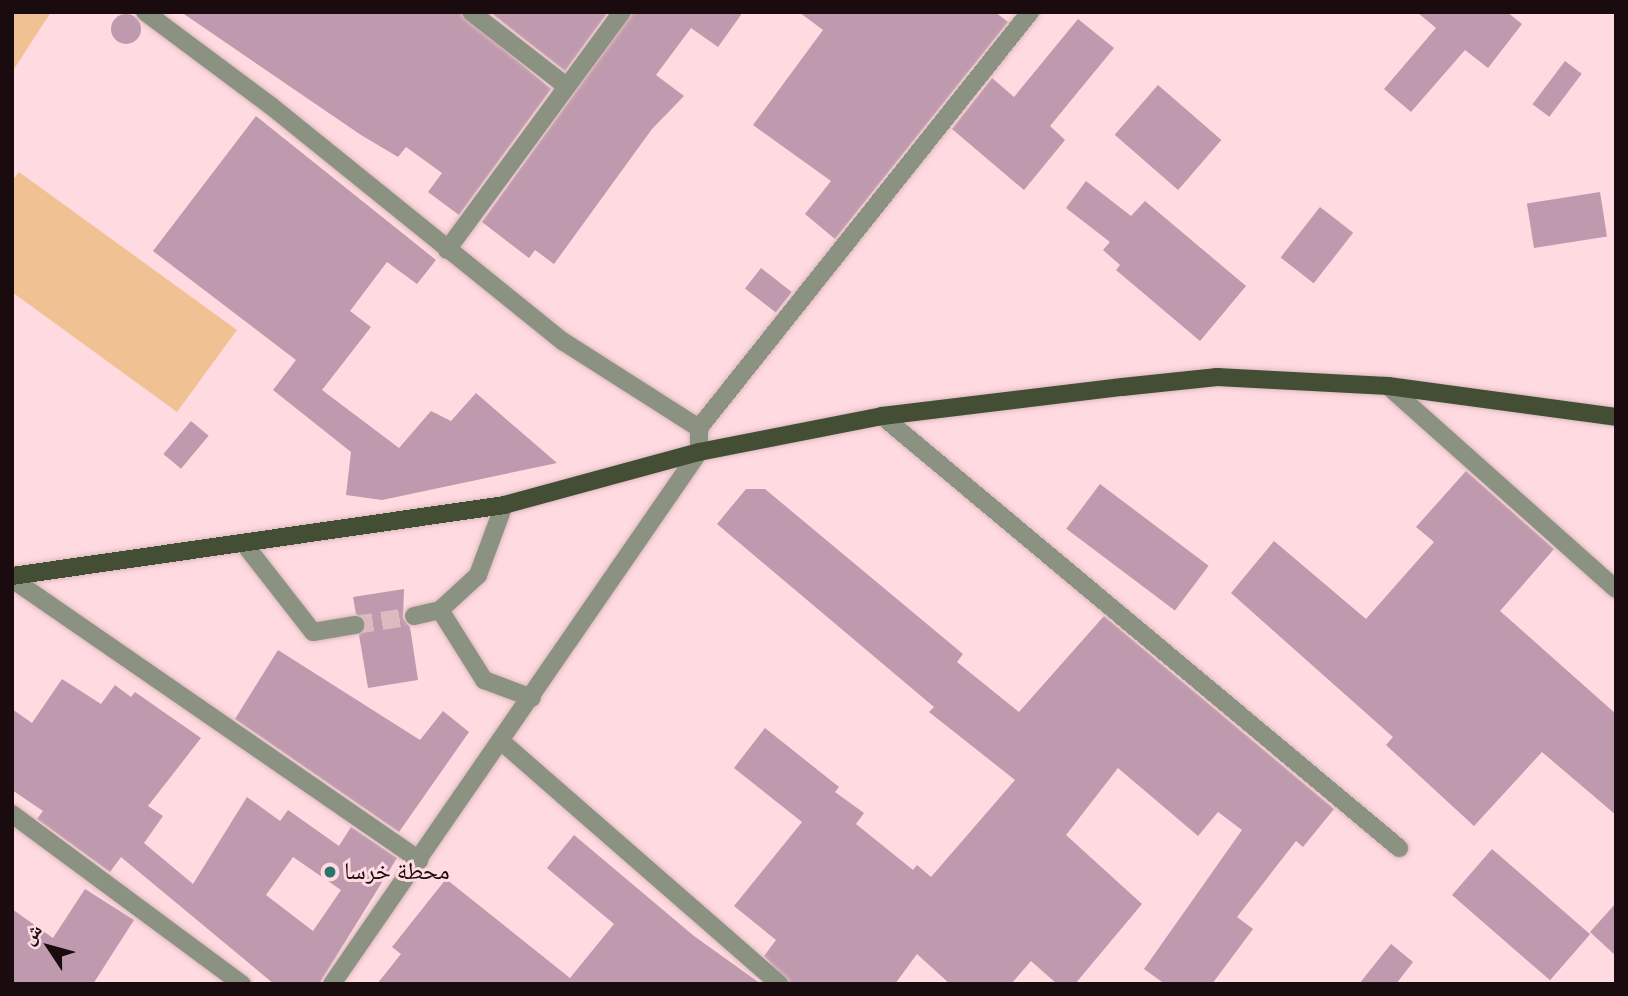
<!DOCTYPE html>
<html>
<head>
<meta charset="utf-8">
<style>
  body { margin:0 }
  #map { position:relative; width:1628px; height:996px; overflow:hidden; background:#ffdae0; font-family:Roboto,"Noto Naskh Arabic",sans-serif }
  div>[style] { position:absolute }
  [style*='--x'] { left:calc(var(--x)*1px); top:calc(var(--y)*1px); width:calc(var(--w)*1px); rotate:calc(var(--a)*1deg) }
  .green>* { inset:0; background:#f0c192 }
  .building>* { inset:0; background:#bf99ad; transform-origin:0 0 }
  .round { border-radius:50% }
  .minor-tunnel>* { height:18px; margin-top:-9px; transform-origin:0; background:repeating-linear-gradient(90deg,#dcbbc0 0 18px,transparent 0 27px) }
  .roads { filter:drop-shadow(0 0 2px #dab9be) drop-shadow(0 0 2px #dab9be) }
  .minor>* { height:18px; margin:-9px; padding:0 9px; transform-origin:9px; border-radius:9px; background:#8b9282 }
  .major>* { height:18px; margin:-9px; padding:0 9px; transform-origin:9px; border-radius:9px; background:#434e34 }
  .dots>* { width:19px; height:19px; translate:-50% -50%; box-sizing:border-box; border:4px solid #ffdae0; border-radius:50% }
  span { translate:-50% -50%; white-space:nowrap; text-align:center; line-height:1.15; -webkit-text-stroke:6px #ffdae0; paint-order:stroke }
  .poi-label { font-size:24px; color:#190b0e }
  .left { translate:0 -50%; text-align:left }
  .frame { position:absolute; inset:0; border:14px solid #190b0e; pointer-events:none }
  .north { position:absolute; left:14px; top:912px; width:70px; height:70px; -webkit-text-stroke:5px #ffdae0; paint-order:stroke; rotate:306deg; font-size:19px; font-weight:700; line-height:28px; text-align:center; color:#190b0e }
  .north::after { content:''; display:block; margin:auto; width:24px; height:32px; background:#190b0e; clip-path:polygon(50% 0,100% 100%,50% 72%,0 100%) }
</style>
</head>
<body>
<div id="map">
  <div class="green">
    <i style="clip-path:polygon(12px 12px,51px 12px,12px 72px)"></i>
    <i style="clip-path:polygon(19px 172px,237px 330px,177px 412px,12px 292px,12px 181px)"></i>
  </div>
  <div class="building">
    <i style="clip-path:polygon(181px 12px,460px 12px,551px 89px,459px 215px,428px 192px,442px 173px,406px 147px,398px 157px,361px 135px)"></i>
    <i style="clip-path:polygon(490px 12px,608px 12px,565px 71px)"></i>
    <i style="clip-path:polygon(633px 12px,743px 12px,718px 47px,691px 28px,656px 75px,684px 96px,652px 129px,554px 264px,535px 250px,529px 258px,482px 222px)"></i>
    <i style="clip-path:polygon(799px 12px,995px 12px,1008px 22px,835px 239px,805px 214px,831px 181px,753px 125px,823px 30px)"></i>
    <i style="clip-path:polygon(1417px 12px,1507px 12px,1522px 24px,1488px 68px,1465px 50px,1411px 112px,1384px 89px,1436px 28px)"></i>
    <i class="round" style="left:111px;top:14px;width:30px;height:30px"></i>
    <i style="clip-path:polygon(1078px 19px,1114px 48px,1050px 126px,1065px 140px,1024px 190px,952px 129px,992px 78px,1014px 97px)"></i>
    <i style="left:1565px;top:61px;width:21px;height:54px;rotate:37deg"></i>
    <i style="left:1158px;top:85px;width:84px;height:66px;rotate:41deg"></i>
    <i style="clip-path:polygon(256px 116px,436px 260px,417px 284px,387px 262px,350px 311px,371px 327px,322px 390px,399px 448px,431px 411px,451px 421px,476px 393px,557px 463px,382px 500px,346px 495px,351px 452px,273px 390px,296px 360px,153px 251px)"></i>
    <i style="clip-path:polygon(1086px 181px,1131px 216px,1145px 201px,1246px 286px,1200px 341px,1116px 270px,1120px 265px,1103px 250px,1110px 242px,1066px 208px)"></i>
    <i style="left:1600px;top:192px;width:45px;height:74px;rotate:81deg"></i>
    <i style="left:1320px;top:207px;width:42px;height:64px;rotate:38deg"></i>
    <i style="left:761px;top:268px;width:39px;height:26px;rotate:38deg"></i>
    <i style="left:191px;top:421px;width:23px;height:43px;rotate:40deg"></i>
    <i style="clip-path:polygon(1466px 471px,1554px 549px,1500px 611px,1616px 714px,1616px 815px,1542px 752px,1474px 826px,1386px 745px,1393px 737px,1231px 593px,1274px 541px,1366px 619px,1434px 542px,1416px 527px)"></i>
    <i style="left:1100px;top:484px;width:136px;height:56px;rotate:37deg"></i>
    <i style="clip-path:polygon(746px 489px,765px 489px,963px 654px,957px 662px,1019px 712px,1104px 616px,1334px 809px,1303px 847px,1296px 841px,1237px 917px,1253px 929px,1212px 984px,1165px 984px,1144px 969px,1242px 830px,1218px 812px,1198px 836px,1118px 768px,1066px 835px,1142px 904px,1075px 984px,1057px 984px,1031px 961px,1011px 984px,950px 984px,917px 954px,895px 984px,790px 984px,764px 956px,776px 940px,734px 906px,802px 822px,734px 768px,765px 728px,839px 787px,835px 792px,864px 813px,856px 824px,913px 870px,917px 865px,931px 877px,1015px 780px,929px 712px,934px 707px,717px 524px)"></i>
    <i style="clip-path:polygon(404px 589px,403px 618px,410px 627px,418px 680px,368px 688px,359px 635px,366px 624px,356px 614px,353px 597px)"></i>
    <i style="clip-path:polygon(278px 650px,420px 740px,443px 711px,469px 732px,399px 832px,235px 719px)"></i>
    <i style="clip-path:polygon(evenodd,62px 679px,101px 704px,115px 685px,131px 697px,135px 692px,201px 738px,148px 806px,163px 816px,144px 843px,193px 884px,247px 797px,280px 821px,288px 810px,339px 846px,351px 827px,397px 858px,319px 984px,274px 984px,121px 857px,110px 872px,37px 819px,43px 811px,12px 790px,12px 709px,32px 723px,62px 679px,293px 857px,341px 890px,313px 931px,266px 895px,293px 857px)"></i>
    <i style="clip-path:polygon(574px 835px,694px 936px,761px 984px,377px 984px,401px 954px,392px 947px,446px 879px,570px 978px,614px 924px,547px 868px)"></i>
    <i style="left:1492px;top:849px;width:130px;height:61px;rotate:41deg"></i>
    <i style="clip-path:polygon(85px 889px,134px 920px,93px 984px,12px 984px,12px 909px,53px 938px)"></i>
    <i style="clip-path:polygon(1616px 903px,1616px 956px,1590px 932px)"></i>
    <i style="clip-path:polygon(1391px 944px,1413px 962px,1396px 984px,1359px 984px)"></i>
  </div>
  <div class="minor-tunnel">
    <i style="--x:355;--y:625;--w:60;--a:-8.7"></i>
  </div>
  <div class="roads">
    <div class="minor">
      <i style="--x:145;--y:12;--w:157;--a:36.7"></i>
      <i style="--x:271;--y:106;--w:376;--a:38.9"></i>
      <i style="--x:564;--y:342;--w:160;--a:32.5"></i>
      <i style="--x:471;--y:12;--w:120;--a:37.9"></i>
      <i style="--x:447;--y:250;--w:295;--a:-53.7"></i>
      <i style="--x:1388;--y:386;--w:305;--a:41.7"></i>
      <i style="--x:882;--y:416;--w:674;--a:39.88"></i>
      <i style="--x:245;--y:545;--w:110;--a:52"></i>
      <i style="--x:313;--y:632;--w:43;--a:-9.5"></i>
      <i style="--x:12;--y:579;--w:495;--a:34.6"></i>
      <i style="--x:440;--y:610;--w:83;--a:57.8"></i>
      <i style="--x:484;--y:680;--w:51;--a:20.6"></i>
      <i style="--x:414;--y:616;--w:27;--a:-13"></i>
      <i style="--x:440;--y:610;--w:52;--a:-42.6"></i>
      <i style="--x:478;--y:575;--w:75;--a:-69.6"></i>
      <i style="--x:502;--y:742;--w:368;--a:41.1"></i>
      <i style="--x:12;--y:814;--w:286;--a:36.5"></i>
      <i style="--x:332;--y:984;--w:646;--a:-55.4"></i>
      <i style="--x:699;--y:452;--w:24;--a:-90"></i>
      <i style="--x:699;--y:428;--w:532;--a:-51.49"></i>
    </div>
    <div class="major">
      <i style="--x:12;--y:576;--w:497;--a:-8.2"></i>
      <i style="--x:504;--y:505;--w:202;--a:-15.2"></i>
      <i style="--x:699;--y:452;--w:187;--a:-11.1"></i>
      <i style="--x:882;--y:416;--w:242;--a:-6.9"></i>
      <i style="--x:1122;--y:387;--w:96;--a:-6"></i>
      <i style="--x:1217;--y:377;--w:171;--a:3"></i>
      <i style="--x:1388;--y:386;--w:230;--a:7.7"></i>
    </div>
  </div>
  <div class="dots">
    <i style="left:330px;top:872px;background:#2b746d"></i>
  </div>
  <div class="poi-label">
    <span class="left" style="left:344px;top:872px">محطة خرسا</span>
  </div>
  <div class="frame"></div>
  <div class="north">ش</div>
</div>
</body>
</html>
